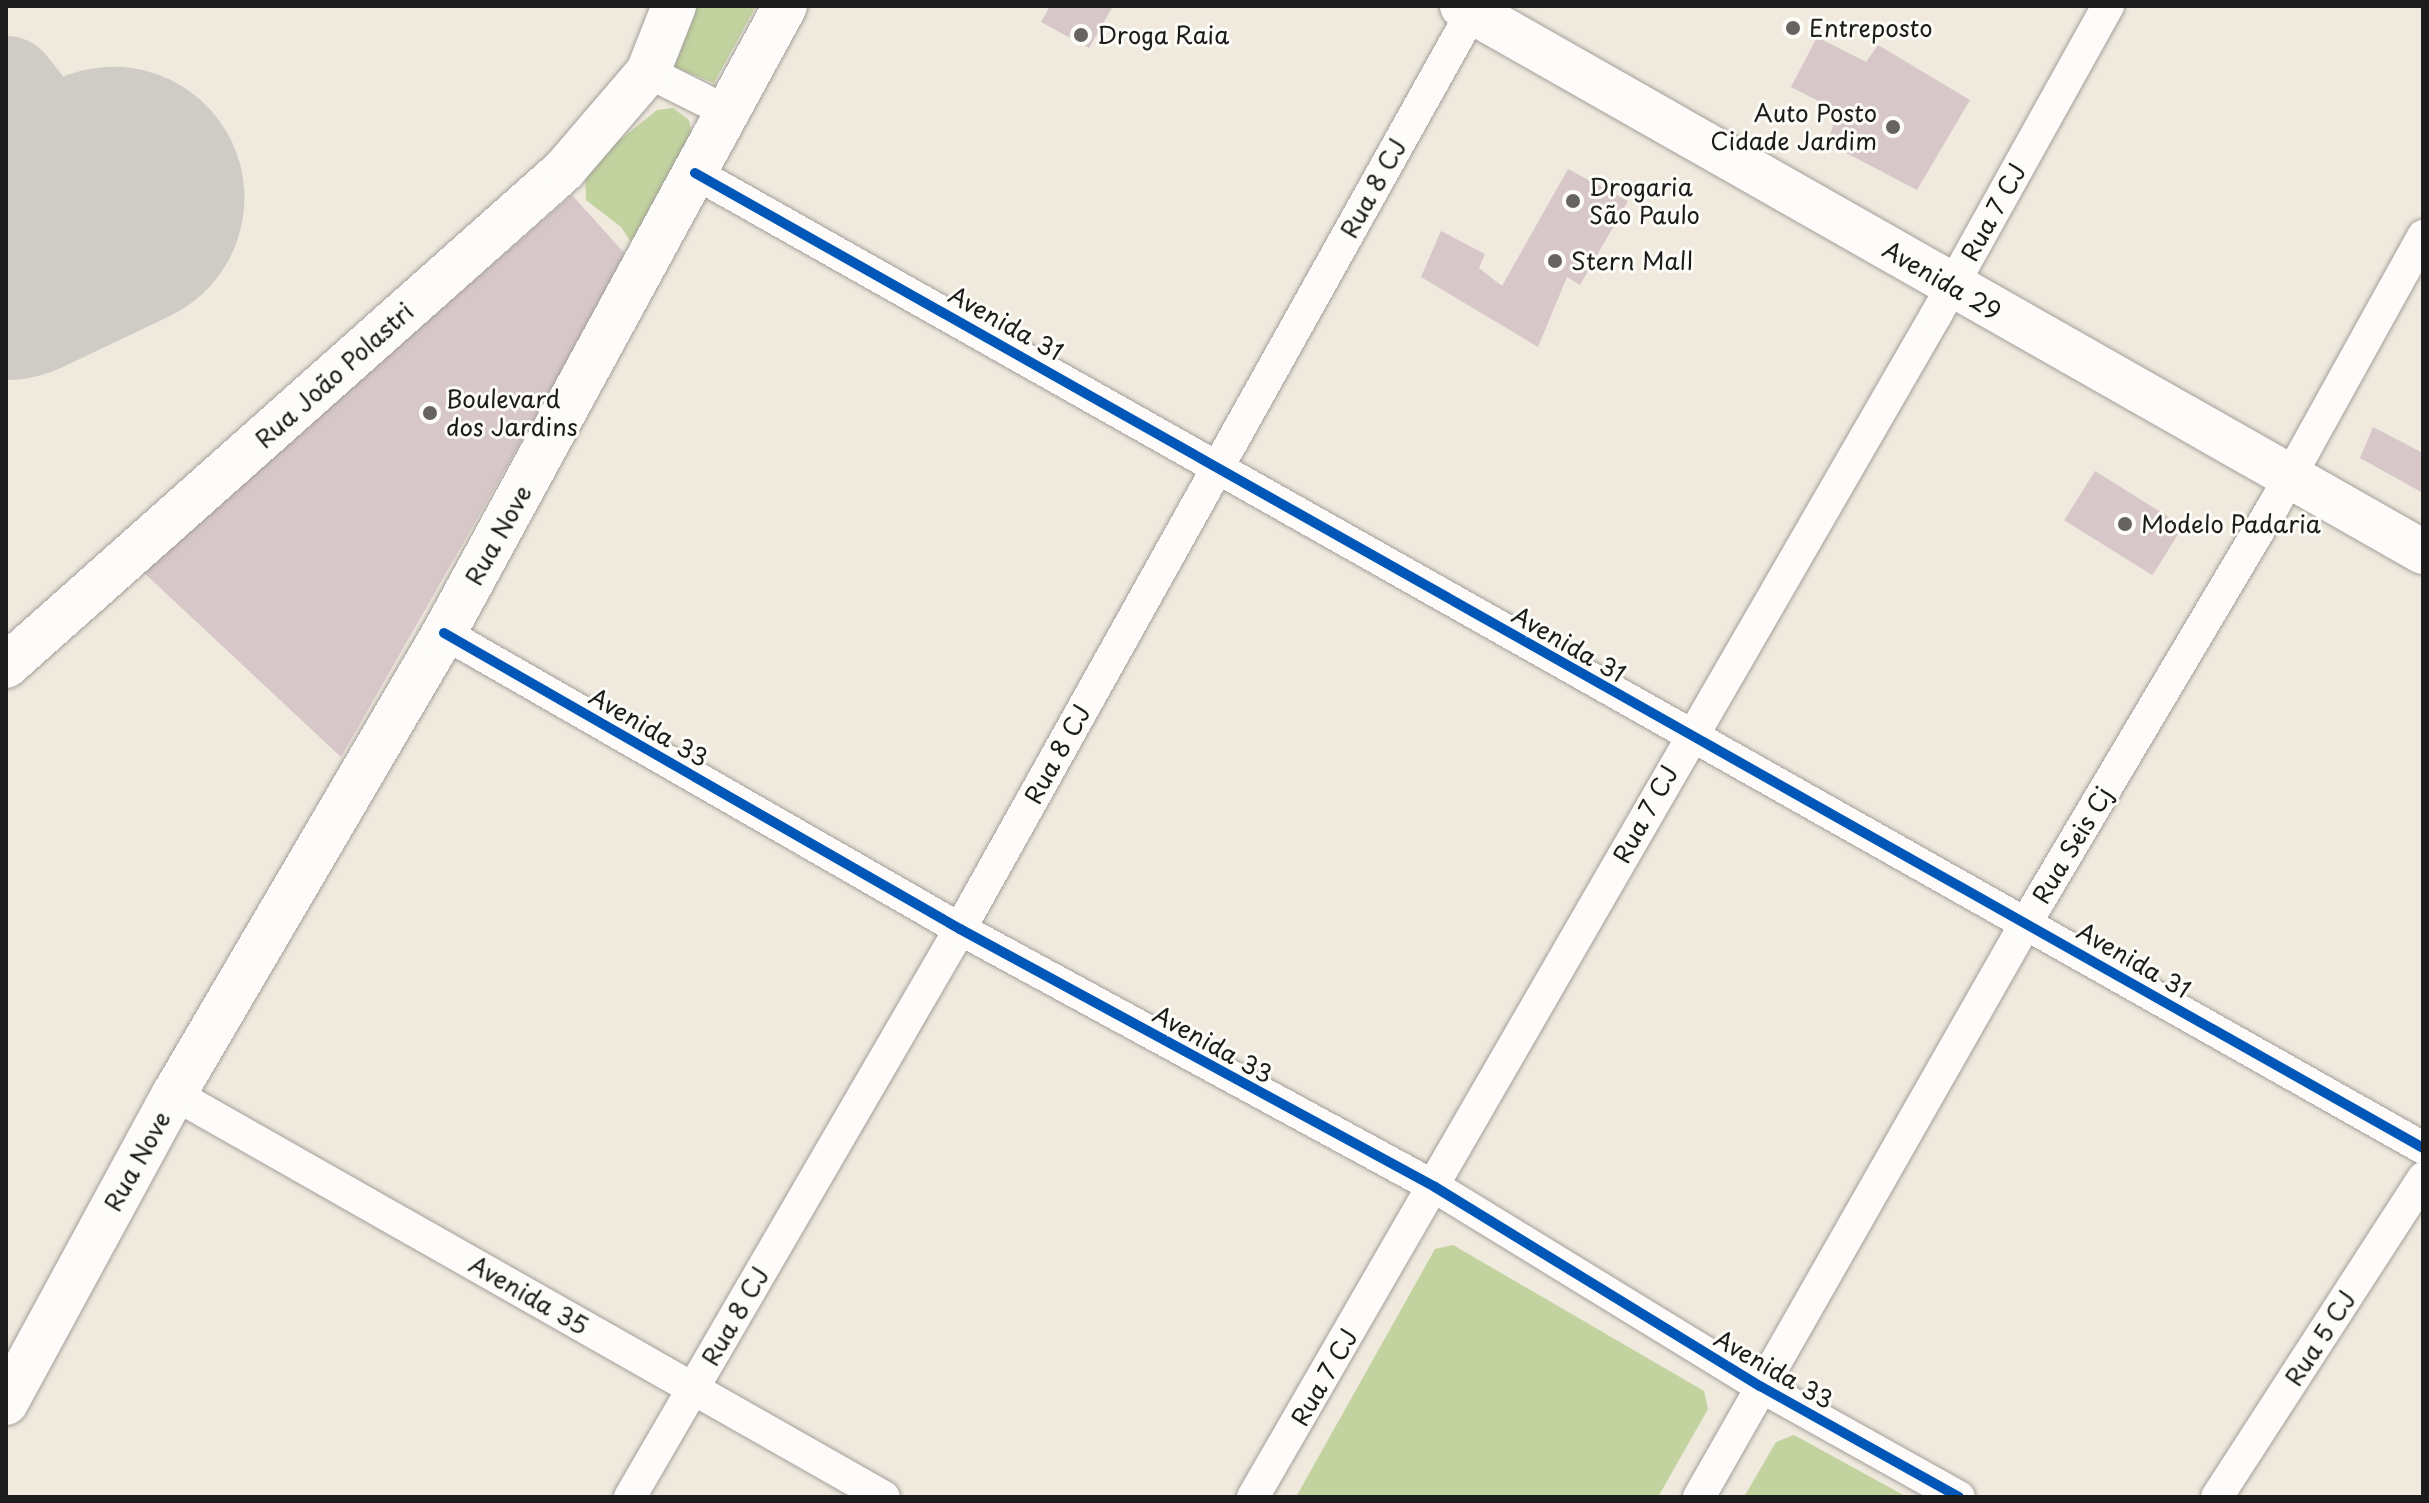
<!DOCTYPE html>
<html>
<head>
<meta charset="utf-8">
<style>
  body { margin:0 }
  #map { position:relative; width:2429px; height:1503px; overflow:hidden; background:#efe9de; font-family:"Playpen Sans",sans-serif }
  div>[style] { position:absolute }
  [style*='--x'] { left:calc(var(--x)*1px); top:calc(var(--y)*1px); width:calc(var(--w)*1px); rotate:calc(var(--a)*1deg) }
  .green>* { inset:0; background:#c2d39f }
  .taxiway>* { height:104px; margin:-52px; padding:0 52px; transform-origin:52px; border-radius:52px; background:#cfccc6 }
  .runway>* { height:262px; margin:-131px; padding:0 131px; transform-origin:131px; border-radius:131px; background:#cfccc6 }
  .building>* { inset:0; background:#d7c7c9; transform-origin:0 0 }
  .roads { filter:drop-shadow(0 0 2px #a39f99) drop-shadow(0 0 2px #a39f99) }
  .street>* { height:32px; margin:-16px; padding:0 16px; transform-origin:16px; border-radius:16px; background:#fdfcfa }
  .secondary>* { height:44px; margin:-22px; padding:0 22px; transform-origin:22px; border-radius:22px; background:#fdfcfa }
  .primary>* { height:44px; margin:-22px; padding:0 22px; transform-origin:22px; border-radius:22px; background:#fdfcfa }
  .cycleway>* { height:10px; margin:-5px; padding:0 5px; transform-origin:5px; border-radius:5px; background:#0057b8 }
  .dots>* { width:22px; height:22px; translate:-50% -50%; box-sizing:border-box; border:4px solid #fdfcf7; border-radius:50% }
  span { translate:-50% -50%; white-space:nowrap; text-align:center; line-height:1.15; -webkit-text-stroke:6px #fdfcf7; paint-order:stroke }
  .poi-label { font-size:24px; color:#1c1c1c }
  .left { translate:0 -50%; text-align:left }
  .right { translate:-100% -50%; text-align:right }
  .street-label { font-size:24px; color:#1c1c1c }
  .frame { position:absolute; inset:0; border:8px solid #1c1c1c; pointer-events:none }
</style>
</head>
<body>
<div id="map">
  <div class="green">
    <i style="clip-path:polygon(691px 6px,756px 6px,714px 83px,667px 64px)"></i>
    <i style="clip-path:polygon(673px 108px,689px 120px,692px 136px,633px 245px,621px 227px,586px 200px,585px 168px,657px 110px)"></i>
    <i style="clip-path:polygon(1453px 1245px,1704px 1391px,1708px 1409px,1658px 1497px,1296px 1497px,1435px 1249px)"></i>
    <i style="clip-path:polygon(1794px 1435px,1907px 1497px,1744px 1497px,1776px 1442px)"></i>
  </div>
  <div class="taxiway">
    <i style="--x:6;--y:88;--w:55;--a:51.7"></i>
    <i style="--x:40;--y:131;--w:40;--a:72"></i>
    <i style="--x:52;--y:169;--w:43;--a:108.9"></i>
    <i style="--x:38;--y:210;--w:47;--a:132.4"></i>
  </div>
  <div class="runway">
    <i style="--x:6;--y:249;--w:119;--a:-25.5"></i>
  </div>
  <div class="building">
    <i style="clip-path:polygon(1050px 6px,1113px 6px,1089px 48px,1041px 22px)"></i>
    <i style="clip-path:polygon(1817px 37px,1866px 62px,1878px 45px,1970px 100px,1917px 190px,1827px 143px,1838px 111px,1791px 87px)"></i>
    <i style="clip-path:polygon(1568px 169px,1628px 201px,1580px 285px,1567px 277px,1538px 347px,1421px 277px,1441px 231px,1485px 254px,1479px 268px,1502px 286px)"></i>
    <i style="clip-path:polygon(572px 195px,627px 256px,341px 757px,142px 571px)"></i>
    <i style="clip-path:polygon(2373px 427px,2423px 453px,2423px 493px,2360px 458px)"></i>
    <i style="left:2095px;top:471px;width:104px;height:58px;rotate:32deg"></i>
  </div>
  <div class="roads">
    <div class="street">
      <i style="--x:648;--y:72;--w:89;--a:26.6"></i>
      <i style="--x:695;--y:173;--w:1984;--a:29.43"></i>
      <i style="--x:444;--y:633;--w:595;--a:29.84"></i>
      <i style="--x:960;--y:929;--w:541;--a:28.51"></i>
      <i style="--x:1435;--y:1187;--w:381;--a:31.5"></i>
      <i style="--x:1760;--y:1386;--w:228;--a:29.2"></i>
      <i style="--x:174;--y:1094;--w:816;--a:29.58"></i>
      <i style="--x:630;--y:1497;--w:657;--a:-59.84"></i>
      <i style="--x:960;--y:929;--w:1050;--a:-60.82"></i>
      <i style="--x:1253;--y:1497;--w:1365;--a:-59.98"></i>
      <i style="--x:1936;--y:315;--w:354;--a:-60.9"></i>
      <i style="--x:1699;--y:1497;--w:663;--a:-60.34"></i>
      <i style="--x:2027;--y:921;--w:482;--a:-59.3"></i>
      <i style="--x:2273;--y:507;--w:310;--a:-61"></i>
      <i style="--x:2217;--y:1497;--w:380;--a:-57.1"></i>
    </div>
    <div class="secondary">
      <i style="--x:6;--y:666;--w:747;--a:-41.63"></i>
      <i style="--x:564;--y:170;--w:129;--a:-49.4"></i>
      <i style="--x:648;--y:72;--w:71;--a:-68.5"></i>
      <i style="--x:6;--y:1403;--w:352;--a:-61.5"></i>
      <i style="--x:174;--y:1094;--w:534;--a:-59.64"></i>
      <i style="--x:444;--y:633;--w:714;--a:-61.46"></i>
    </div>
    <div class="primary">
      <i style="--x:1462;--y:6;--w:1105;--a:29.6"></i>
    </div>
  </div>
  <div class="cycleway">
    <i style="--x:695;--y:173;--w:1984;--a:29.43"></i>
    <i style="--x:444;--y:633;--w:595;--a:29.84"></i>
    <i style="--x:960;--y:929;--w:541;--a:28.51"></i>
    <i style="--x:1435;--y:1187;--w:381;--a:31.5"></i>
    <i style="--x:1760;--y:1386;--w:228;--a:29.2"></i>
  </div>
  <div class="dots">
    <i style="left:1793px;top:28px;background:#666460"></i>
    <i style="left:1081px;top:35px;background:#666460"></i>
    <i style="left:1893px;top:127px;background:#666460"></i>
    <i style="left:1573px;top:201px;background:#666460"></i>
    <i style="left:1555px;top:261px;background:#666460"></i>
    <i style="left:430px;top:413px;background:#666460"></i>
    <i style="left:2125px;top:524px;background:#666460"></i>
  </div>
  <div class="poi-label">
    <span class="left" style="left:1809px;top:28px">Entreposto</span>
    <span class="left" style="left:1097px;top:35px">Droga Raia</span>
    <span class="right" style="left:1877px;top:127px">Auto Posto<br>Cidade Jardim</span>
    <span class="left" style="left:1589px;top:201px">Drogaria<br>São Paulo</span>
    <span class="left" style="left:1571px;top:261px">Stern Mall</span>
    <span class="left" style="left:446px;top:413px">Boulevard<br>dos Jardins</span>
    <span class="left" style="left:2141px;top:524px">Modelo Padaria</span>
  </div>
  <div class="street-label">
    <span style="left:1373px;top:188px;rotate:-61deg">Rua 8 CJ</span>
    <span style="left:1993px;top:212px;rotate:-61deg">Rua 7 CJ</span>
    <span style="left:1942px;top:280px;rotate:30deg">Avenida 29</span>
    <span style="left:1006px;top:323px;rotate:29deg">Avenida 31</span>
    <span style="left:334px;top:375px;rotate:-42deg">Rua João Polastri</span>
    <span style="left:498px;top:535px;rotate:-61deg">Rua Nove</span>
    <span style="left:1569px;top:644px;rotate:30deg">Avenida 31</span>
    <span style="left:649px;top:727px;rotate:30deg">Avenida 33</span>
    <span style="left:1057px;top:754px;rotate:-61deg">Rua 8 CJ</span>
    <span style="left:1645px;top:814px;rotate:-61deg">Rua 7 CJ</span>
    <span style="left:2072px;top:845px;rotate:-59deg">Rua Seis Cj</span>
    <span style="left:2134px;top:960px;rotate:30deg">Avenida 31</span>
    <span style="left:1213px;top:1044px;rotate:29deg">Avenida 33</span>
    <span style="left:137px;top:1161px;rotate:-61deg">Rua Nove</span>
    <span style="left:529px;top:1295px;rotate:30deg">Avenida 35</span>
    <span style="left:735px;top:1316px;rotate:-60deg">Rua 8 CJ</span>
    <span style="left:2320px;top:1338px;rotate:-57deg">Rua 5 CJ</span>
    <span style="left:1774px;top:1369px;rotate:30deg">Avenida 33</span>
    <span style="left:1324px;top:1377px;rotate:-60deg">Rua 7 CJ</span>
  </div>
  <div class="frame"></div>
</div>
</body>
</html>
